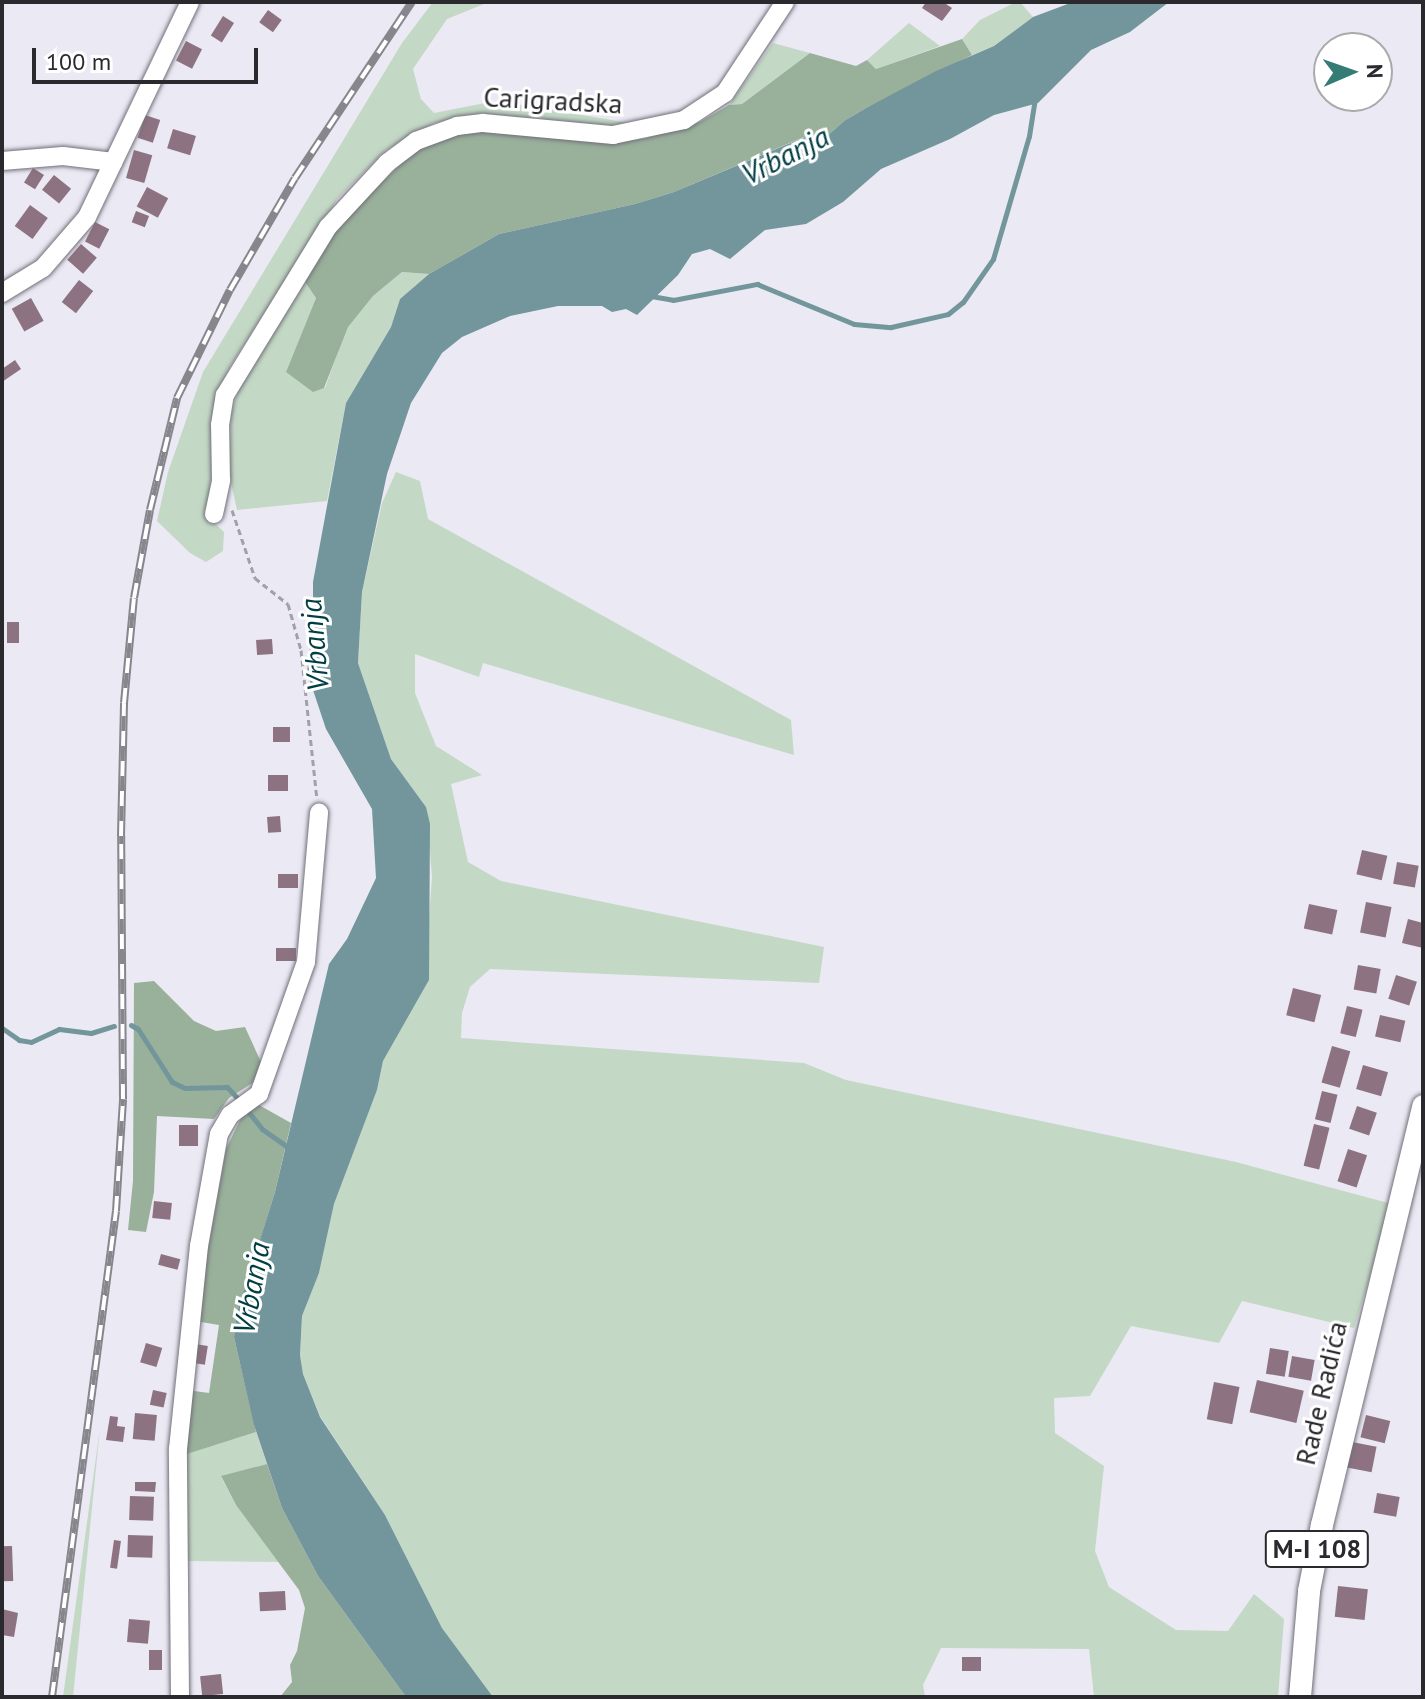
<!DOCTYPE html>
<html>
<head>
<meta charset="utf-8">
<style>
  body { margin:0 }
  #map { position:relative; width:1425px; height:1699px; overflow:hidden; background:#ebe9f4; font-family:"PT Sans",sans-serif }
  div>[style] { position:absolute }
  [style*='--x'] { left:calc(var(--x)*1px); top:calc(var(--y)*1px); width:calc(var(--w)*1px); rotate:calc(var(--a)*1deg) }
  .green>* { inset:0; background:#c3d9c5 }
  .forest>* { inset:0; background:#99b19b }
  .water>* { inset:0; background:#72969b }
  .stream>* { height:5px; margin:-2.5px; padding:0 2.5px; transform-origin:2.5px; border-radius:2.5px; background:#72969b }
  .building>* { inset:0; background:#8d7281; transform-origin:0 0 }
  .path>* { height:3px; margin-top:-1.5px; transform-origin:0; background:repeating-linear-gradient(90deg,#a2a1a9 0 6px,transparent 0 10px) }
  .roads { filter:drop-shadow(0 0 2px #716f79) drop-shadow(0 0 2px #716f79) }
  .minor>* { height:18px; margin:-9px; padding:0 9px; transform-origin:9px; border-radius:9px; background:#fff }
  .major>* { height:22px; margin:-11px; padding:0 11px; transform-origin:11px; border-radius:11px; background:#fff }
  .rail>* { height:8px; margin-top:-4px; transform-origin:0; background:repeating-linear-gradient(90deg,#fff 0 15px,#87868d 0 30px); box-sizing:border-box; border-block:2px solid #87868d }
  span { translate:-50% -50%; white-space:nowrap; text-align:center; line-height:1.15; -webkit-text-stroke:6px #fff; paint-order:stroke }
  .shield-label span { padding:2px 6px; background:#fff; border:2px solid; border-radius:6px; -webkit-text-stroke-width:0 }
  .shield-label { font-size:26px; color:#2a292d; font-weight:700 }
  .street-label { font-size:28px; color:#2a292d }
  .water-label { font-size:30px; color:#003e43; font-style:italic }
  .frame { position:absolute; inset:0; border:4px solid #2a292d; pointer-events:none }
  .north { position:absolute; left:1313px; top:32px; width:80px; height:80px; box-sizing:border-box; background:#fff; border:2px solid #aaa9ab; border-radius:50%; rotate:88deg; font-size:22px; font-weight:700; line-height:32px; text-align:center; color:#2a292d }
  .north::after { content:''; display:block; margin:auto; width:28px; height:36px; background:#357c74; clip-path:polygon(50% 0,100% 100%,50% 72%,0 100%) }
  .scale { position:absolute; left:32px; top:48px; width:226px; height:36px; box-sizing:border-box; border:4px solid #2a292d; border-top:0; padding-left:10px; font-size:24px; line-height:28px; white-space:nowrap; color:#2a292d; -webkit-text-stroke:6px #fff; paint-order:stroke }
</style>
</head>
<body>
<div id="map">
  <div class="green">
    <i style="clip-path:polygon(433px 2px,489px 2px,447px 19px,413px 69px,421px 99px,434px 113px,485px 103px,517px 104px,635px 124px,620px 128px,492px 115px,434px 123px,386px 150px,338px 198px,230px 366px,218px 394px,208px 517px,224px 532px,223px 551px,206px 562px,190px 553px,157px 521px,168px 472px,203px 372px,402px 43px)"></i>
    <i style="clip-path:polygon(1016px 2px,1020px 2px,1033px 17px,994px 46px,972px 55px,962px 39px,980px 20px)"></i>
    <i style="clip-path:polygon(909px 23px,940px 46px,876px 69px,867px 60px)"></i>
    <i style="clip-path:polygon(773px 43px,810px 53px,742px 104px,729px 105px)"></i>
    <i style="clip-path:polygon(402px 272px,429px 274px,400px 299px,391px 327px,346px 403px,327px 501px,237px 510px,229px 474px,231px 414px,238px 391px,305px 282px,316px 298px,286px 372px,325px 388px,347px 327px,373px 296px)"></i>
    <i style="clip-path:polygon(396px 472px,420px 481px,428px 519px,791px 720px,794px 755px,483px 663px,479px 677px,415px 654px,415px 693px,436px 746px,482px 775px,451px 784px,468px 862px,501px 881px,824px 947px,819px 983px,490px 969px,470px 987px,462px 1013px,461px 1038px,804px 1063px,846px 1080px,1236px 1162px,1392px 1204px,1354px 1328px,1242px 1301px,1219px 1343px,1131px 1326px,1090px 1396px,1054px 1398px,1055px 1433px,1104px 1466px,1095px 1551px,1109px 1587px,1176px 1630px,1228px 1631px,1254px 1594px,1284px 1619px,1278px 1697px,1094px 1697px,1089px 1649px,941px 1648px,923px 1685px,925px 1697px,493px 1697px,442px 1628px,385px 1515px,320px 1416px,303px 1374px,300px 1355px,302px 1316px,319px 1273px,334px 1204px,377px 1090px,383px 1061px,429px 980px,427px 947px,432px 877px,426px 807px,391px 759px,358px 663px,362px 592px,382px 503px)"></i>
    <i style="clip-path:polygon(100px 1428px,73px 1697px,63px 1697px)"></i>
    <i style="clip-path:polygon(256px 1432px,267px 1464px,221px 1477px,236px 1505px,279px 1562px,187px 1561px,184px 1455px)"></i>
  </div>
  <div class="forest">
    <i style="clip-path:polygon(962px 39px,972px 55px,866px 108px,844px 121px,826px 137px,804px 137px,674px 192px,635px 204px,499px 234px,429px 274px,402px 272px,373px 296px,348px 327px,324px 388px,313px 392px,286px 372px,316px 298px,305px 282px,337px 226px,412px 153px,443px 137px,481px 129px,625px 141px,647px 138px,700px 122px,729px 105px,742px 104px,810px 53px,856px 66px,867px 60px,876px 69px)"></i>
    <i style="clip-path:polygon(154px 981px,194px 1021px,216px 1031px,245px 1027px,261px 1062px,254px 1082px,229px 1098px,214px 1119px,157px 1116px,154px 1192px,146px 1232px,128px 1230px,133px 1181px,134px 983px)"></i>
    <i style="clip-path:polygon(259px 1105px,291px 1123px,275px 1192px,236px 1317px,234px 1337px,256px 1432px,184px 1455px,187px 1390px,209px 1393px,219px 1325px,195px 1321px,226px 1149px,241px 1118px)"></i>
    <i style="clip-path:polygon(267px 1464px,282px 1508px,318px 1576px,406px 1697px,280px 1697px,292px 1682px,290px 1665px,297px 1651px,305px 1608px,299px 1590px,236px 1505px,221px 1476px)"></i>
  </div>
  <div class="water">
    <i style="clip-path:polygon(1073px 2px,1169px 2px,1130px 32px,1091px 50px,1038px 103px,994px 115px,950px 139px,881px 169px,843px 202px,806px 224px,765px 230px,730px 259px,710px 249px,692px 254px,678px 275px,637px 315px,626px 309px,612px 312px,602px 306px,558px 306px,510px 316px,462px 337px,442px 353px,411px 403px,387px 474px,362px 592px,358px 663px,391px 759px,426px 807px,430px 824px,429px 980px,383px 1061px,377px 1090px,334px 1204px,319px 1273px,302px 1316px,300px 1355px,303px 1374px,320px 1417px,385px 1515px,442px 1628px,493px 1697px,406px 1697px,318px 1576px,282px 1508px,254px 1425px,234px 1337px,236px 1316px,275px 1192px,329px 964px,347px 939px,376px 878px,372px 809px,326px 729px,307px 672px,313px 623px,313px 582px,346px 403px,391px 327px,400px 299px,429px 274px,499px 234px,635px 204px,674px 192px,805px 137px,826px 137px,844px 121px,866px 108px,936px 71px,994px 46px,1033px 17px)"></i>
  </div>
  <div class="stream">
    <i style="--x:651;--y:296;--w:22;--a:10"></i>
    <i style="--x:673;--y:300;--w:86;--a:-10.8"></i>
    <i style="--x:757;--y:284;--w:105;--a:22.4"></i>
    <i style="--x:854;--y:324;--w:37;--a:5"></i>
    <i style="--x:891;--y:327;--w:58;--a:-12.8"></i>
    <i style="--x:948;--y:314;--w:19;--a:-39"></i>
    <i style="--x:963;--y:302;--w:52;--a:-55.1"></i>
    <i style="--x:993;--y:259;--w:128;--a:-73.7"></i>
    <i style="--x:1029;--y:136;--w:37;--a:-81"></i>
    <i style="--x:131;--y:1025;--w:8;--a:30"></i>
    <i style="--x:138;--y:1029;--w:63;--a:57.3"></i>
    <i style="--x:172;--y:1082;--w:14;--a:25"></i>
    <i style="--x:185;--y:1088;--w:42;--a:-1.4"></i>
    <i style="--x:227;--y:1087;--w:19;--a:47"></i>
    <i style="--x:2;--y:1028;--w:21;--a:35"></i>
    <i style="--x:19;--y:1040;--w:12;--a:9"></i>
    <i style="--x:31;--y:1042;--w:31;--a:-25"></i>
    <i style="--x:59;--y:1029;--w:32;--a:7"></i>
    <i style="--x:91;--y:1033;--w:24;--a:-17"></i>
    <i style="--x:246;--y:1109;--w:26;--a:51"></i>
    <i style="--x:262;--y:1129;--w:32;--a:35"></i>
  </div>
  <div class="building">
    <i style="clip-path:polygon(926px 2px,943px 2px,952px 8px,942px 21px,922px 8px)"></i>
    <i style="left:268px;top:10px;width:17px;height:15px;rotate:36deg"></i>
    <i style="left:223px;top:16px;width:13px;height:23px;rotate:32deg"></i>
    <i style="left:186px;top:41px;width:18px;height:22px;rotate:27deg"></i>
    <i style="left:145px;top:115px;width:16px;height:24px;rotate:18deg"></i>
    <i style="left:173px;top:129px;width:24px;height:20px;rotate:17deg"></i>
    <i style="left:134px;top:150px;width:19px;height:29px;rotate:16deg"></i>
    <i style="left:33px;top:168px;width:13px;height:17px;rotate:32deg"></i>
    <i style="left:54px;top:175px;width:22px;height:19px;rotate:39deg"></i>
    <i style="left:147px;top:187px;width:24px;height:22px;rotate:28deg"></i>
    <i style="left:30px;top:205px;width:22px;height:26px;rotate:36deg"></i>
    <i style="left:136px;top:211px;width:14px;height:12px;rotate:21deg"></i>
    <i style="left:95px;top:222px;width:16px;height:22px;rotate:27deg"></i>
    <i style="left:81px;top:244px;width:21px;height:21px;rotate:41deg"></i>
    <i style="left:79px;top:280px;width:18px;height:28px;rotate:38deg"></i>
    <i style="left:31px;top:298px;width:26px;height:22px;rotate:61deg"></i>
    <i style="clip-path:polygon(15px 360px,21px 369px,2px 382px,2px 369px)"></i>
    <i style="left:7px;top:622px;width:12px;height:21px"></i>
    <i style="left:272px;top:639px;width:15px;height:16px;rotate:86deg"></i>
    <i style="left:273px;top:727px;width:17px;height:15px"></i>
    <i style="left:268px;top:775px;width:20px;height:16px"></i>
    <i style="left:280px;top:816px;width:16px;height:13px;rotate:86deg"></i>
    <i style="left:1362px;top:850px;width:26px;height:25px;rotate:13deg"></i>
    <i style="left:1397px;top:862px;width:22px;height:22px;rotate:10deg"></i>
    <i style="left:278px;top:874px;width:20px;height:14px"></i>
    <i style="left:1366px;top:902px;width:26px;height:31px;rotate:11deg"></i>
    <i style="left:1309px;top:904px;width:29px;height:25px;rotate:12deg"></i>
    <i style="clip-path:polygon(1408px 919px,1423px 923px,1423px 948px,1402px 943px)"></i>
    <i style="left:276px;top:948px;width:20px;height:13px"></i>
    <i style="left:1358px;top:965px;width:23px;height:25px;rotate:10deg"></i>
    <i style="left:1396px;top:975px;width:22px;height:25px;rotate:18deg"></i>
    <i style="left:1293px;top:988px;width:29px;height:28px;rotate:14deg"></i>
    <i style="left:1347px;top:1006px;width:16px;height:28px;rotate:14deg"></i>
    <i style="left:1380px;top:1015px;width:26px;height:22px;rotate:13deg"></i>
    <i style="left:1332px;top:1046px;width:19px;height:38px;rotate:16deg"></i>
    <i style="left:1363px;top:1065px;width:26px;height:25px;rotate:16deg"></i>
    <i style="left:1322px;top:1091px;width:16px;height:29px;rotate:14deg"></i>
    <i style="left:1357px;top:1106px;width:21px;height:24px;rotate:19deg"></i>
    <i style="left:1314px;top:1124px;width:16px;height:43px;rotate:14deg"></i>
    <i style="left:179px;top:1125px;width:19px;height:21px"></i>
    <i style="left:1348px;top:1149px;width:20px;height:34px;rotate:18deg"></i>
    <i style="left:154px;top:1201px;width:18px;height:17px;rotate:6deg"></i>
    <i style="left:161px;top:1254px;width:20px;height:11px;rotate:15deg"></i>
    <i style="left:146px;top:1343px;width:17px;height:20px;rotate:17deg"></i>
    <i style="left:195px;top:1344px;width:13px;height:19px;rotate:9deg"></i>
    <i style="left:1270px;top:1348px;width:19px;height:26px;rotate:9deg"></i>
    <i style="left:1292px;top:1356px;width:23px;height:21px;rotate:10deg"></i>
    <i style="left:1257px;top:1380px;width:48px;height:33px;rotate:13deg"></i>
    <i style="left:1214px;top:1382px;width:26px;height:38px;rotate:11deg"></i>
    <i style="left:153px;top:1390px;width:14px;height:15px;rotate:12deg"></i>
    <i style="left:135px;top:1413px;width:22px;height:26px;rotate:5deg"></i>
    <i style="left:1366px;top:1415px;width:25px;height:23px;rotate:14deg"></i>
    <i style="clip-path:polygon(110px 1416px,118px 1417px,117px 1426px,125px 1427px,123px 1442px,106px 1440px)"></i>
    <i style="left:1352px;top:1442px;width:25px;height:26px;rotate:11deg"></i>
    <i style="clip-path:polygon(135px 1482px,156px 1482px,155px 1492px,135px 1491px)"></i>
    <i style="left:1377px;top:1493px;width:23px;height:20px;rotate:10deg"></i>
    <i style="left:130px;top:1496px;width:24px;height:24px;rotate:2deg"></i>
    <i style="left:128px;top:1535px;width:25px;height:22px;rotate:2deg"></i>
    <i style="left:114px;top:1540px;width:7px;height:28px;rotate:8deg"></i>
    <i style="left:12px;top:1546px;width:35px;height:10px;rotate:88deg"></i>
    <i style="left:1338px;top:1586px;width:30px;height:31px;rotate:6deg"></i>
    <i style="left:285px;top:1591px;width:19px;height:26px;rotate:87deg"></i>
    <i style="clip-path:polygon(2px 1609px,18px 1613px,14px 1637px,2px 1635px)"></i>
    <i style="left:129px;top:1619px;width:21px;height:23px;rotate:5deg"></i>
    <i style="left:149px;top:1650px;width:13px;height:20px"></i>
    <i style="left:962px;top:1657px;width:19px;height:14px"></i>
    <i style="left:221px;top:1674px;width:20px;height:21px;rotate:84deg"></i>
  </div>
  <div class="path">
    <i style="--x:232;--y:510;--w:72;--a:71.3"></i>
    <i style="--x:255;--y:578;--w:42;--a:38.2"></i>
    <i style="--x:288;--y:604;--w:48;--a:74.2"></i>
    <i style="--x:301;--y:650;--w:150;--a:83.9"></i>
  </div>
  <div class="roads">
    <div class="minor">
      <i style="--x:2;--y:161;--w:61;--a:-4.7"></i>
      <i style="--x:63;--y:156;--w:51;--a:6.7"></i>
      <i style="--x:2;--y:293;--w:48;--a:-31.4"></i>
      <i style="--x:43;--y:268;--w:67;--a:-49.2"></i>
      <i style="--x:87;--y:217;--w:238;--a:-64.4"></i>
      <i style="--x:214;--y:514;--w:35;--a:-78"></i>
      <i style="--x:221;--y:480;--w:55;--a:-91"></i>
      <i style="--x:220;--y:425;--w:30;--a:-81"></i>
      <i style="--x:225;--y:395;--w:197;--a:-58.5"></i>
      <i style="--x:328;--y:227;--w:87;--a:-47.3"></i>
      <i style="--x:387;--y:163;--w:36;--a:-37"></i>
      <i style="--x:416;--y:141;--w:44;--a:-20.1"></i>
      <i style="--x:457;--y:126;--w:26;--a:-7"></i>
      <i style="--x:483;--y:123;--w:131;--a:5.3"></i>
      <i style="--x:613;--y:135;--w:73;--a:-11.9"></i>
      <i style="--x:684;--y:120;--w:49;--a:-33.4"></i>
      <i style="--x:725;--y:93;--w:109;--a:-56.6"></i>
      <i style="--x:180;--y:1697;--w:248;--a:-90.5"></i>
      <i style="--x:178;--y:1449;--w:204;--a:-84.1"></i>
      <i style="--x:199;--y:1246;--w:114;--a:-79.9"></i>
      <i style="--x:219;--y:1134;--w:22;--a:-60"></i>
      <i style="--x:230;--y:1115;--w:36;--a:-36"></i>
      <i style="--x:259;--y:1094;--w:140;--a:-70.4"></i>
      <i style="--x:306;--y:962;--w:150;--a:-85"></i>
    </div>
    <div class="major">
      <i style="--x:1300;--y:1697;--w:106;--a:-85.1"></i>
      <i style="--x:1309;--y:1591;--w:67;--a:-78.9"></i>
      <i style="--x:1322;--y:1525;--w:431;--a:-76.4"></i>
    </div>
  </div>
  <div class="rail">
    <i style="--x:52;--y:1697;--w:490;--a:-82.5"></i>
    <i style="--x:116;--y:1211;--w:112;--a:-86.4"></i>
    <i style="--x:123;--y:1099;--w:263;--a:-90.4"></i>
    <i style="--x:121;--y:836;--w:133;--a:-88.7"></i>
    <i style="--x:124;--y:703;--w:105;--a:-84.6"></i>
    <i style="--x:134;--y:598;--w:89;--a:-79.7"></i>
    <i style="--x:150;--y:510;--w:115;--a:-76.4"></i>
    <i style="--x:177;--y:398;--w:120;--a:-63.9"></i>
    <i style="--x:230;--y:290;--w:129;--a:-59.9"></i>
    <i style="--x:295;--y:178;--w:211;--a:-56.4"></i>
  </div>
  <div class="shield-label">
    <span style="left:1317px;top:1549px">M-I 108</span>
  </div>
  <div class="street-label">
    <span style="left:553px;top:100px;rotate:3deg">Carigradska</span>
    <span style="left:1321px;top:1393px;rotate:-77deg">Rade Radića</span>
  </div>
  <div class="water-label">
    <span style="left:785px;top:155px;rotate:-27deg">Vrbanja</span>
    <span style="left:314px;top:645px;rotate:-95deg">Vrbanja</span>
    <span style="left:251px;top:1288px;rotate:-80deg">Vrbanja</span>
  </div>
  <div class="frame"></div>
  <div class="north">N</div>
  <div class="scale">100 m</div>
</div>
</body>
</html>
